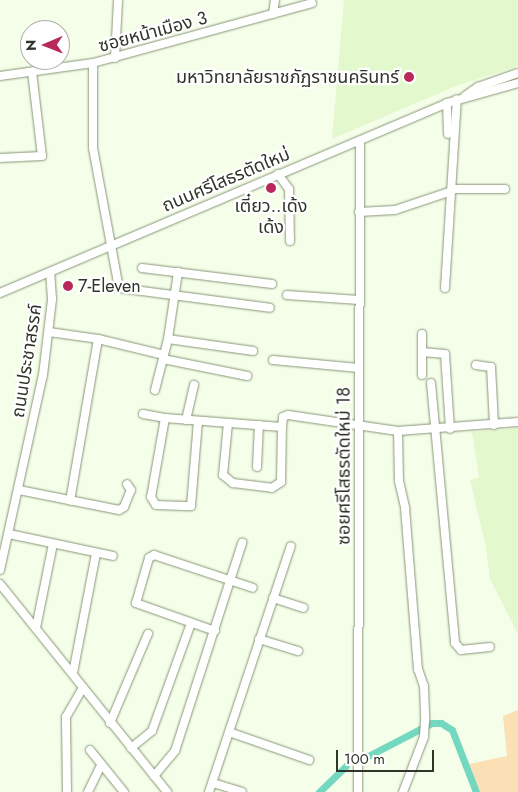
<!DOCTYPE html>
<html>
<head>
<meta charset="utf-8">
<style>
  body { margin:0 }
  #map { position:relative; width:518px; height:792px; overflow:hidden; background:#f4fee9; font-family:Jost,"Noto Sans Thai",sans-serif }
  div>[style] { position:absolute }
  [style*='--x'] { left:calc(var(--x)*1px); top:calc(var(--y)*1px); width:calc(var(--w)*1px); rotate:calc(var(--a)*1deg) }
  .built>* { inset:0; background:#e4f8ce }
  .green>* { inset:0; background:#fbe0b6 }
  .canal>* { height:7px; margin:-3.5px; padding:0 3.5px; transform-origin:3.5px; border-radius:3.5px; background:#74d8c1 }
  .roads { filter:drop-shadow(0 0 1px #879676) drop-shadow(0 0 1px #879676) }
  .minor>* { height:8px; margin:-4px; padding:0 4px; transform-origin:4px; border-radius:4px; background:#fff }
  .dots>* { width:14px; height:14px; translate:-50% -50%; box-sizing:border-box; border:2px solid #fff; border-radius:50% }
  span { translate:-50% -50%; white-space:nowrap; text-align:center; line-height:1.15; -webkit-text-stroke:4.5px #fff; paint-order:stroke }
  .street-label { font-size:18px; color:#2f3528 }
  .poi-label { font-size:18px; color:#2f3528 }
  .right { translate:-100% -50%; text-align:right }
  .left { translate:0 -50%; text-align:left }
  .north { position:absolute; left:20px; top:20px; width:50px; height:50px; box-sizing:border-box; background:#fff; border:1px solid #acaea9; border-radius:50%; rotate:269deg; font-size:14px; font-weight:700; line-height:20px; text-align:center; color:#2f3528 }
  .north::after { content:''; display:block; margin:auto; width:18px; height:22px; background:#b82959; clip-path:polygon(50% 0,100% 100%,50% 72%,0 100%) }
  .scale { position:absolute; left:336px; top:750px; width:98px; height:22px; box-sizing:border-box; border:2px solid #2f3528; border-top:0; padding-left:6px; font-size:15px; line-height:18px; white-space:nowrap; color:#2f3528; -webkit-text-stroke:4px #fff; paint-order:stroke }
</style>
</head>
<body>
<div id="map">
  <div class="built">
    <i style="clip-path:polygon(344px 0,518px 0,518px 66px,456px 86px,332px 139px)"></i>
    <i style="clip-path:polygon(518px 428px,518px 634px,490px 579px,486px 547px,470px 480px,479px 477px,472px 432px)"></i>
  </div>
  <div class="green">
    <i style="clip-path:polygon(518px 710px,518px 792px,480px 792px,469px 764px,507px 756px,503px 716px)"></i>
  </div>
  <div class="canal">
    <i style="--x:368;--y:756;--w:72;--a:-27.3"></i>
    <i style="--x:432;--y:723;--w:9;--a:0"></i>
    <i style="--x:441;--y:723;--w:13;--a:32"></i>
    <i style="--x:452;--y:730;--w:66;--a:68.8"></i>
    <i style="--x:319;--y:792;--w:37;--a:-44"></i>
  </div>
  <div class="roads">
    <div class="minor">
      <i style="--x:273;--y:14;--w:14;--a:-82"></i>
      <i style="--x:115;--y:58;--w:58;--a:-87"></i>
      <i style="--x:93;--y:63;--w:85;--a:90"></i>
      <i style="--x:93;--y:148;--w:142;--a:79.5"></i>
      <i style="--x:119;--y:288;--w:152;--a:7.5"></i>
      <i style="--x:0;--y:76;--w:94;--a:-8"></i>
      <i style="--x:93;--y:63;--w:227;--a:-15.3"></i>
      <i style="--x:465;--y:96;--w:16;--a:-35"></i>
      <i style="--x:478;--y:87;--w:42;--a:-19.3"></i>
      <i style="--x:447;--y:103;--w:31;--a:88"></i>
      <i style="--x:0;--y:158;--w:42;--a:-2.7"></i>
      <i style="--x:42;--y:156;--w:85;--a:-96.8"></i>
      <i style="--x:278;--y:174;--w:19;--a:54"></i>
      <i style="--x:289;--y:189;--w:52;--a:88.9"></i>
      <i style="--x:452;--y:189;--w:53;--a:0"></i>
      <i style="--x:359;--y:212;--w:36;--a:-3"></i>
      <i style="--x:395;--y:210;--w:60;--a:-18.4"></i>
      <i style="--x:142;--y:268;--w:131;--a:7"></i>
      <i style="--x:445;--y:288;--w:189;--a:-86.4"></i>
      <i style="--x:0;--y:293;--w:486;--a:-23"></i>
      <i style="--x:447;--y:103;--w:74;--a:-15.7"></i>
      <i style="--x:287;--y:295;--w:72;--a:4"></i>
      <i style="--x:49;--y:332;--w:49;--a:8.1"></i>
      <i style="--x:98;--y:339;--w:164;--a:99.8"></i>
      <i style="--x:98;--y:339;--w:68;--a:13.6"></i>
      <i style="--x:168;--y:339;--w:86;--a:8"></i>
      <i style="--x:422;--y:352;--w:18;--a:-90"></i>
      <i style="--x:163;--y:359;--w:86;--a:11.4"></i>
      <i style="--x:273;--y:360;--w:86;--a:5.3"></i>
      <i style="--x:476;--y:365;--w:15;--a:8"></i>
      <i style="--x:491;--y:367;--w:58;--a:87"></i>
      <i style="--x:422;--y:375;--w:23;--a:-90"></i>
      <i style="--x:422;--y:352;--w:23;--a:5"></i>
      <i style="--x:445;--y:354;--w:75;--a:86.2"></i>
      <i style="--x:431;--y:383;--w:261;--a:84.7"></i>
      <i style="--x:455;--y:643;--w:9;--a:49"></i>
      <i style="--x:461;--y:650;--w:29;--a:-6"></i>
      <i style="--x:155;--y:390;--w:53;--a:-75.7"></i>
      <i style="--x:168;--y:339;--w:68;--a:-81.5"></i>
      <i style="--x:143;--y:414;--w:22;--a:10"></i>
      <i style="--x:165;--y:418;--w:117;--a:4.4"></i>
      <i style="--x:282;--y:427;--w:10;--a:-84"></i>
      <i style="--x:283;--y:417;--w:5;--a:-22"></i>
      <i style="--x:288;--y:415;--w:111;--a:8.3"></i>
      <i style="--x:398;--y:431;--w:120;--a:-4.3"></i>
      <i style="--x:165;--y:418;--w:80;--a:100"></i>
      <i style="--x:151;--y:497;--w:9;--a:58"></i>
      <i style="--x:156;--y:505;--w:35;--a:2"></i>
      <i style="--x:191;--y:506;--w:85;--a:-85.3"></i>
      <i style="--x:186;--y:420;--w:36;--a:-77"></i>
      <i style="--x:228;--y:423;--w:52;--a:95.5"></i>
      <i style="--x:223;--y:475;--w:13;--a:39"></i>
      <i style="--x:233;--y:483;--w:39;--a:7"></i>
      <i style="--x:272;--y:488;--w:11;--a:-34"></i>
      <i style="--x:281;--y:482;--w:55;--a:-89"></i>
      <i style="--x:398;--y:431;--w:50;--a:88.9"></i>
      <i style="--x:399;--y:481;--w:28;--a:77"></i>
      <i style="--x:405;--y:508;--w:162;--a:85.4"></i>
      <i style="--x:418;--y:669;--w:18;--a:71"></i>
      <i style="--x:424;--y:686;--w:35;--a:88"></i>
      <i style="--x:425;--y:721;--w:16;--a:94"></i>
      <i style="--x:424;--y:737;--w:59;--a:110.9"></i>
      <i style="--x:257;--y:467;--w:42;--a:-87.3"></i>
      <i style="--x:19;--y:490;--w:102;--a:11.3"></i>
      <i style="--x:119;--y:510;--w:6;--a:-31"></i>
      <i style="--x:124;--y:507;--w:18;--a:-68"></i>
      <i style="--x:131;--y:490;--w:7;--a:-124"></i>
      <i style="--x:9;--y:534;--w:106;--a:11.9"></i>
      <i style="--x:0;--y:570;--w:200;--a:-77.6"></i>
      <i style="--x:43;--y:375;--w:77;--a:-83.2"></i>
      <i style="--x:52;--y:299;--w:27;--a:-94"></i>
      <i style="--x:0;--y:584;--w:267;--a:51.2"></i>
      <i style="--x:273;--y:598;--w:32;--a:18"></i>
      <i style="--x:36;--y:628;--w:86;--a:-78.6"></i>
      <i style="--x:215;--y:631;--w:84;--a:-160.5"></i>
      <i style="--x:136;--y:603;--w:47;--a:-73.9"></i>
      <i style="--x:149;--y:558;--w:6;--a:-31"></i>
      <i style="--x:154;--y:555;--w:104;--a:18.4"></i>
      <i style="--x:259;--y:639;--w:41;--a:17.1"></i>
      <i style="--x:73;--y:673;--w:122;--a:-79.1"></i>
      <i style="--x:110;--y:723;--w:97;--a:-66.9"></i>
      <i style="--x:229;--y:732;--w:85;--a:19.3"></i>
      <i style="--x:131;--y:748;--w:27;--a:-39"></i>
      <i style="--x:152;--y:731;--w:115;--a:-70.1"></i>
      <i style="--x:90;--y:750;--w:54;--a:51"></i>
      <i style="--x:154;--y:776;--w:33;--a:-50"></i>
      <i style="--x:175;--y:751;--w:219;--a:-72.1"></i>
      <i style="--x:213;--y:783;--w:30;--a:17"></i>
      <i style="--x:67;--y:792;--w:75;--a:-90.8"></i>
      <i style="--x:66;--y:717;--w:34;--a:-60"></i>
      <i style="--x:88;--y:792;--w:30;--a:-64"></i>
      <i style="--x:209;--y:792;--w:259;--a:-71.6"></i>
      <i style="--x:358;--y:792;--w:651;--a:-89.82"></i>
    </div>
  </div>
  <div class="dots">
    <i style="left:409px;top:77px;background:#b82959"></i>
    <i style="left:271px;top:188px;background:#b82959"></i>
    <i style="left:68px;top:286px;background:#b82959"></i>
  </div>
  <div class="street-label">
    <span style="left:153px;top:32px;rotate:-15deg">ซอยหน้าเมือง 3</span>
    <span style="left:226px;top:180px;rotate:-23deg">ถนนศรีโสธรตัดใหม่</span>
    <span style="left:27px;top:361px;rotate:-81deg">ถนนประชาสรรค์</span>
    <span style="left:344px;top:466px;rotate:-90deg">ซอยศรีโสธรตัดใหม่ 18</span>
  </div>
  <div class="poi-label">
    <span class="right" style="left:399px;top:77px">มหาวิทยาลัยราชภัฏราชนครินทร์</span>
    <span style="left:271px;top:217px">เตี๋ยว..เด้ง<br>เด้ง</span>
    <span class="left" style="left:78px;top:286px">7-Eleven</span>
  </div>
  <div class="north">N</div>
  <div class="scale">100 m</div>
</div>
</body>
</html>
